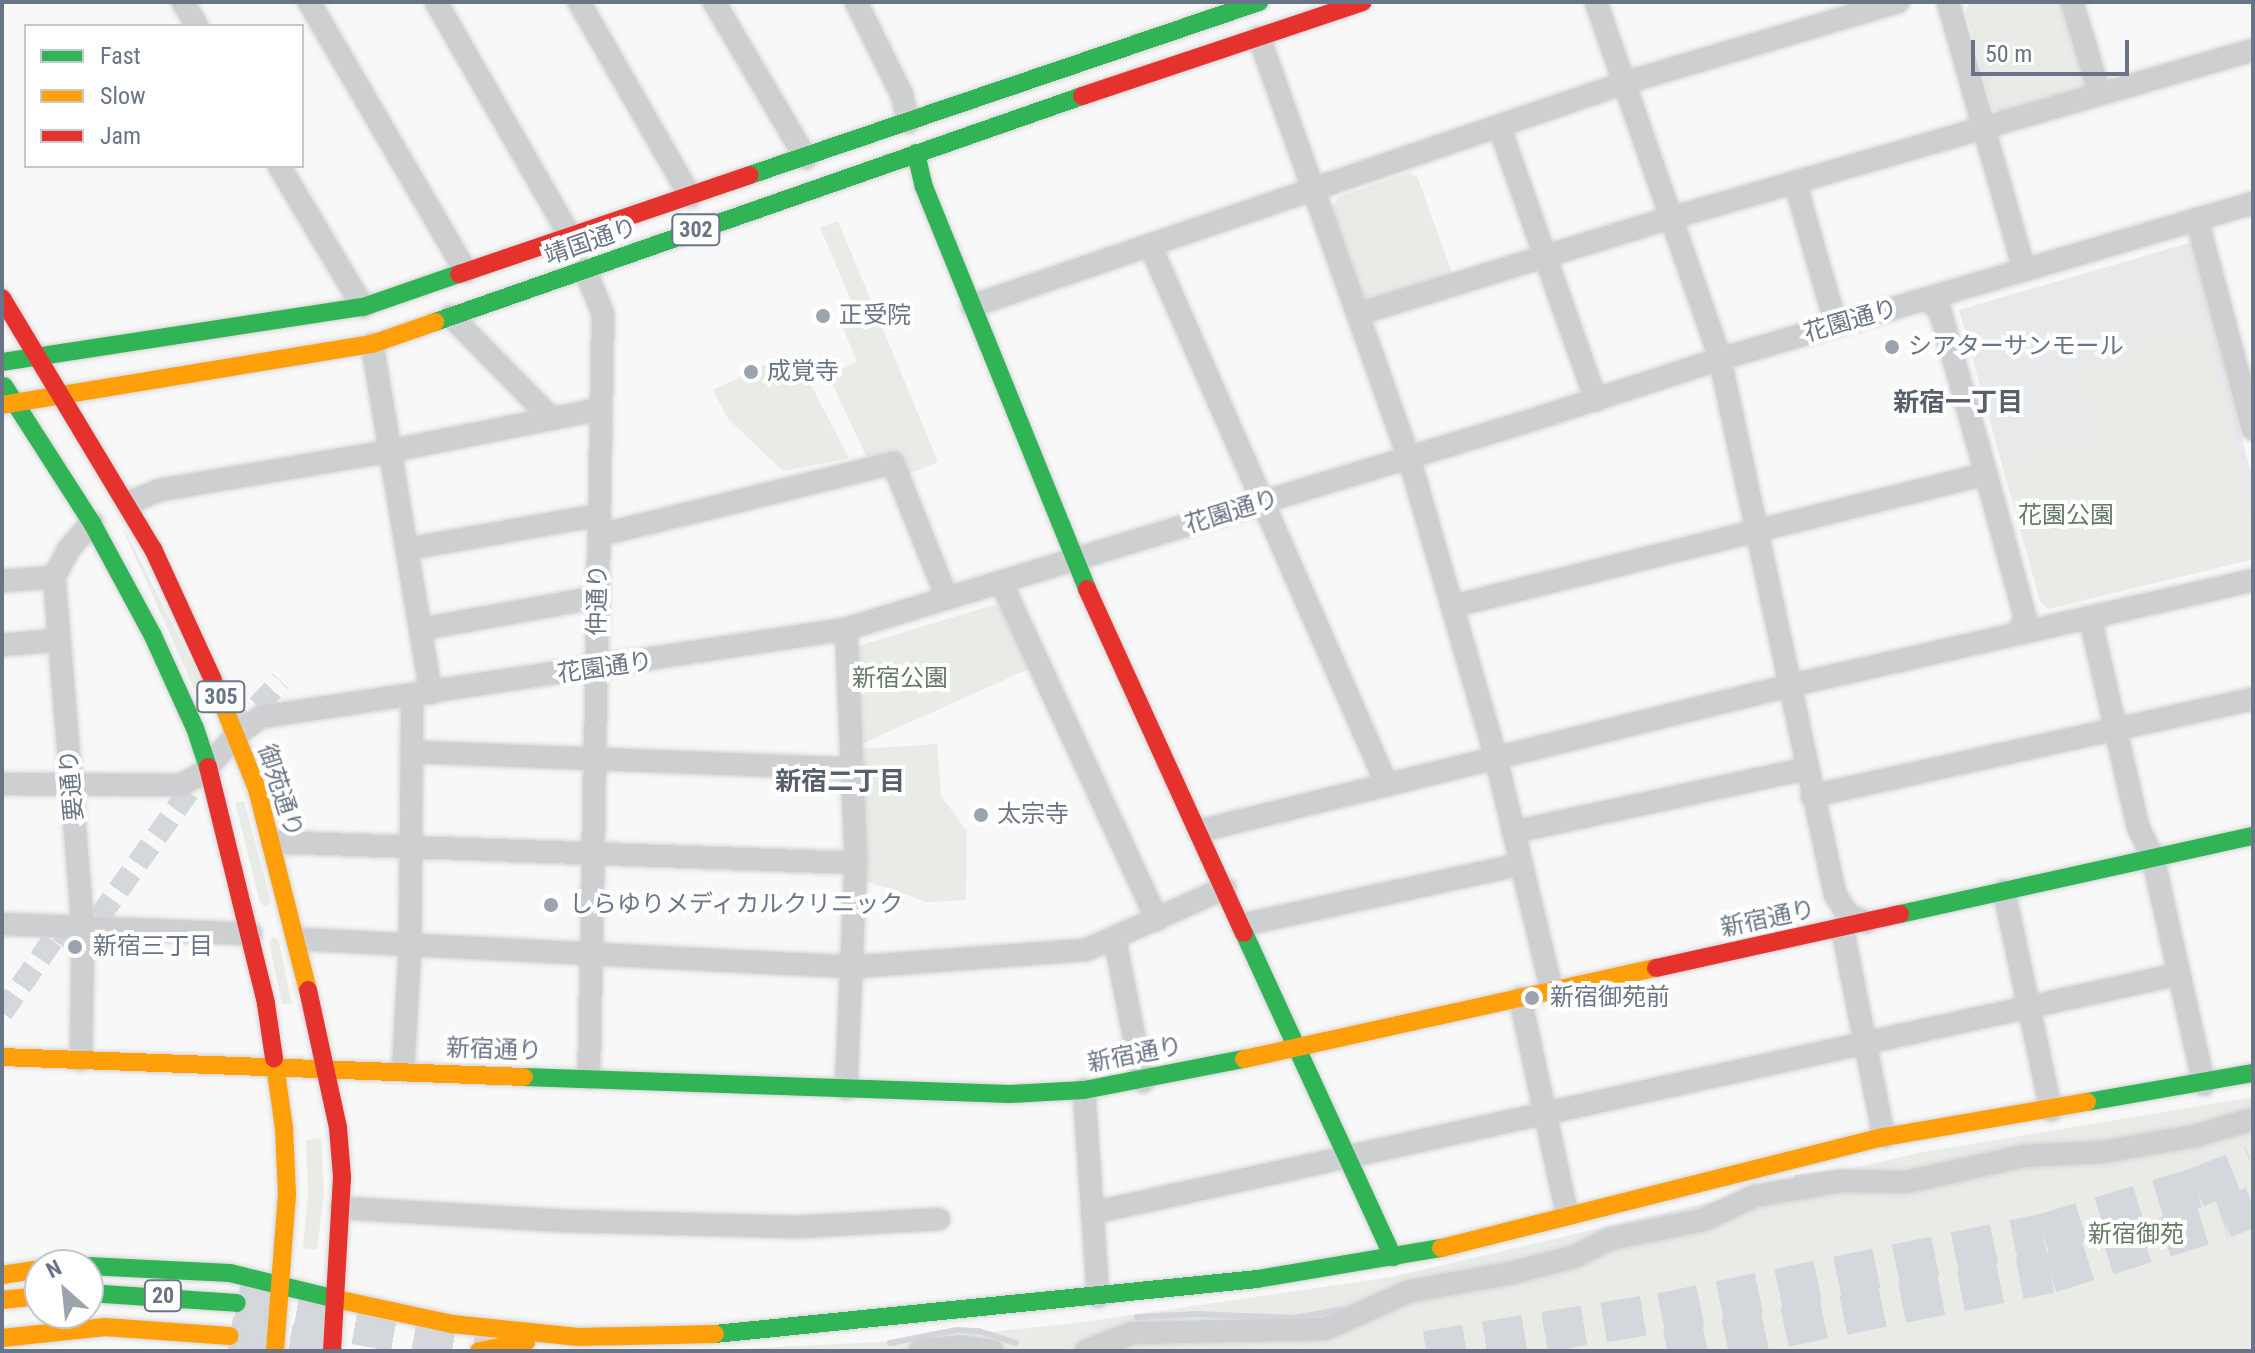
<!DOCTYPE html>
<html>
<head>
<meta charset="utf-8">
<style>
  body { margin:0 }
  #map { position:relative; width:2255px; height:1353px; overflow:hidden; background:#f8f8f8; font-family:"Roboto Condensed","Noto Sans JP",sans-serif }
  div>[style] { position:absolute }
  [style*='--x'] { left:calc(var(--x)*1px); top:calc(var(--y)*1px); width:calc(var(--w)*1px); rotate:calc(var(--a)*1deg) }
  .built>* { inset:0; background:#e8e9ea }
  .green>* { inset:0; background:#e8ebe6 }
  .stream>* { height:6px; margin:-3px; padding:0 3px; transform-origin:3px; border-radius:3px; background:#d2d6db }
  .street-tunnel>* { height:22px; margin-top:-11px; transform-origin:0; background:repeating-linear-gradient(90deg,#d4d7dc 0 22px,transparent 0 33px) }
  .highway-tunnel>* { height:40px; margin-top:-20px; transform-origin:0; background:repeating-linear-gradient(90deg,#d4d7dc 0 40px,transparent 0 60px) }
  .roads { filter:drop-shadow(0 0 2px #d4d4d6) drop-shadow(0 0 2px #d4d4d6) }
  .street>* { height:22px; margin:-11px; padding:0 11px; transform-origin:11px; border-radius:11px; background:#cecfd1 }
  .fast>* { height:18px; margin:-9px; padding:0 9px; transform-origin:9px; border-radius:9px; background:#30b455 }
  .slow>* { height:18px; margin:-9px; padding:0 9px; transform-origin:9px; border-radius:9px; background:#ff9f0a }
  .jam>* { height:18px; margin:-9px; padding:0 9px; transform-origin:9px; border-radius:9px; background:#e5322d }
  .dots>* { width:22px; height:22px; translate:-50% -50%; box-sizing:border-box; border:4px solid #fff; border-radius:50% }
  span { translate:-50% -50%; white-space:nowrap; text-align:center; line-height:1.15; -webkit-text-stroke:8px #fff; paint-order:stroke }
  .shield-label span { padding:2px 6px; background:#fff; border:2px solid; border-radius:6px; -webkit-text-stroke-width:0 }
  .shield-label { font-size:22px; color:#697586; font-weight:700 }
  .street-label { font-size:24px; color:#697586 }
  .poi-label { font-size:24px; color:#697586 }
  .left { translate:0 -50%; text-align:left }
  .park-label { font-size:24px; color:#657964 }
  .neighbourhood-label { font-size:26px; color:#575f6c; font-weight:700 }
  .frame { position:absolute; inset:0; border:4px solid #697586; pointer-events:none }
  .legend { position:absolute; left:24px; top:24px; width:280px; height:144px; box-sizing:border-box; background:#fff; border:2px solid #c3c8cf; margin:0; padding:10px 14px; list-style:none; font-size:24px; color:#697586 }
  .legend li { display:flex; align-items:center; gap:16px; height:40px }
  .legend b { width:40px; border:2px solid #c3c8cf }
  .north { position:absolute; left:24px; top:1249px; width:80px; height:80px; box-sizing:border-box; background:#fff; border:2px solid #c3c8cf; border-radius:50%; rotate:333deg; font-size:22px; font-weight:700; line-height:32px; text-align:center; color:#697586 }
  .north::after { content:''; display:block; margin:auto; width:28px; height:36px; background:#9ba3ae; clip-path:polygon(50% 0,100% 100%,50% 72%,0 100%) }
  .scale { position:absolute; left:1971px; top:40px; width:158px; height:36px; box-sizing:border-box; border:4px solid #697586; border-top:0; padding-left:10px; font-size:24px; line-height:28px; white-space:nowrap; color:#697586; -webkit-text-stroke:6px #fff; paint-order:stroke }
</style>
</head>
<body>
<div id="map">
  <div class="built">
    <i style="clip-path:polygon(2192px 242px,2253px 481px,2253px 559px,2048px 609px,2040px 601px,1959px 310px)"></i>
  </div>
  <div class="green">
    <i style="clip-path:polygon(1969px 2px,2065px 2px,2089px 83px,2082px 92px,2003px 115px,1992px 108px,1966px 11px)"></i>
    <i style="clip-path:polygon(1408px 173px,1417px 176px,1452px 273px,1444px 283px,1372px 305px,1359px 296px,1331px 210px,1338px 197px)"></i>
    <i style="clip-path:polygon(838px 221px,938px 462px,905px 475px,869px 462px,828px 375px,857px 362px,843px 328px,859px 320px,820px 227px)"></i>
    <i style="clip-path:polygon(2202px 321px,2249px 508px,2253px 507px,2253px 559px,2048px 609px,2040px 601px,2002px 459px,2075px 444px,2099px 457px,2077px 379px,2085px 365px,2107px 350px)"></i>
    <i style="clip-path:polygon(781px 357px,812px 387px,849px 458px,783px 471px,728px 419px,713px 390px)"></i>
    <i style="clip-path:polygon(123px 529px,127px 534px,210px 699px,200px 702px)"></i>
    <i style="clip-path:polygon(993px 605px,1004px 607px,1031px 668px,859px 745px,855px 647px)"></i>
    <i style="clip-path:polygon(937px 744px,941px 796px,967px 831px,966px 900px,927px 902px,865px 881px,859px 749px)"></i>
    <i style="clip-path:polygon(244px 801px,271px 902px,266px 907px,260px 903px,235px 803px)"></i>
    <i style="clip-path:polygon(273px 937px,278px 939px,292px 1004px,282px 1004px,269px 942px)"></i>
    <i style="clip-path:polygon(2253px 1097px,2253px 1351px,699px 1351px,918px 1340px,1083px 1322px,1392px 1277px,1918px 1153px)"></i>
    <i style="clip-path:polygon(321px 1138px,324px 1193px,317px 1250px,303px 1248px,308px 1193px,306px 1140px)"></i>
  </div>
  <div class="stream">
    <i style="--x:1797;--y:1178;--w:44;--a:-7.8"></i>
    <i style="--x:1137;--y:1317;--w:60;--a:-2.9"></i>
    <i style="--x:1197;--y:1314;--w:97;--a:2.4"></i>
    <i style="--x:1294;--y:1318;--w:46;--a:-10.1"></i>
    <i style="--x:890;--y:1343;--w:68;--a:-11"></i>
    <i style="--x:957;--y:1330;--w:22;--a:3"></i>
    <i style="--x:979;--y:1331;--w:39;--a:18"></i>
  </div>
  <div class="street-tunnel">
    <i style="--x:235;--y:730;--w:67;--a:-46.8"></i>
    <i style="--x:2;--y:1013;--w:100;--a:-55.2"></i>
    <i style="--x:59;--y:931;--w:25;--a:32"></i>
    <i style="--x:80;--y:944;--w:210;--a:-54.5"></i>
  </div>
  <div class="highway-tunnel">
    <i style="--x:237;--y:1303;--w:272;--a:10.2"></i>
    <i style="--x:230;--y:1336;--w:100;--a:8.6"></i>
    <i style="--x:1426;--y:1351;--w:238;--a:-9.2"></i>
    <i style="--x:1661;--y:1313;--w:390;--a:-11.7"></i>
    <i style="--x:2043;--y:1234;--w:160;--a:-16.7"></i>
    <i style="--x:2196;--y:1188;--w:61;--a:-22"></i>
    <i style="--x:1667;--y:1351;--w:391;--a:-11.5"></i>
    <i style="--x:2050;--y:1273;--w:181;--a:-17.3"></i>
    <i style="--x:2223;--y:1219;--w:33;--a:-23"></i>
  </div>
  <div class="roads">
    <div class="street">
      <i style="--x:183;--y:2;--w:28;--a:60"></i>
      <i style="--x:309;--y:2;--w:312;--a:59.8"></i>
      <i style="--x:436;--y:2;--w:270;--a:60.2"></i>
      <i style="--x:579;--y:2;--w:224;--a:60.2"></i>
      <i style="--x:714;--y:2;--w:181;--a:59.5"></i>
      <i style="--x:856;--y:2;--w:104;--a:63.7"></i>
      <i style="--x:902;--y:95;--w:28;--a:77"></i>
      <i style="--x:1596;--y:2;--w:378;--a:70.8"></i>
      <i style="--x:1720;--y:359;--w:547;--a:77.87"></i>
      <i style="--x:1835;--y:894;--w:26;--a:58"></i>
      <i style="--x:1849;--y:916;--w:18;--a:19"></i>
      <i style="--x:1948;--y:2;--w:277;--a:74.1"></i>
      <i style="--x:2072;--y:2;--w:96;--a:73.1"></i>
      <i style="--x:1259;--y:37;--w:447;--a:70.4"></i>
      <i style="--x:1409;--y:458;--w:312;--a:73.8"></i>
      <i style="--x:1496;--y:758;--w:240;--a:76.5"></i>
      <i style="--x:1499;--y:126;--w:291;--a:70.5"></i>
      <i style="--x:279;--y:166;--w:164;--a:59.2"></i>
      <i style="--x:1795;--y:182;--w:149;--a:74"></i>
      <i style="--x:2197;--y:219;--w:217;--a:75.1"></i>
      <i style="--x:1150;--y:245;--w:590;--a:66.3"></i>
      <i style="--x:585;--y:269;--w:48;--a:68.2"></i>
      <i style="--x:603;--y:314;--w:764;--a:91.05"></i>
      <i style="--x:1927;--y:299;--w:18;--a:43"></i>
      <i style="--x:1940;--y:311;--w:169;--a:74.2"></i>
      <i style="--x:1986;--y:474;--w:148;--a:74.7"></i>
      <i style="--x:2025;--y:617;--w:17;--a:111"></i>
      <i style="--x:972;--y:306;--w:689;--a:-18.88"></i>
      <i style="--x:1624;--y:83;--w:286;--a:-16.5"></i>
      <i style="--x:1358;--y:314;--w:327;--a:-17.1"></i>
      <i style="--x:1671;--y:218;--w:606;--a:-16.1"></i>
      <i style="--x:451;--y:316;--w:144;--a:45.6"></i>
      <i style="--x:372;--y:344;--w:354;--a:80.4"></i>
      <i style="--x:128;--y:503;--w:35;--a:-22"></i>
      <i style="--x:160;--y:490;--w:233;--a:-9.6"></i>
      <i style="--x:390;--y:451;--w:215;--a:-11.3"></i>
      <i style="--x:600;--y:535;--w:302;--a:-13.8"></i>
      <i style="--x:893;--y:463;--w:145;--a:68.2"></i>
      <i style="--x:407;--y:549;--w:196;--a:-10"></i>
      <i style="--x:2;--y:581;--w:52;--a:-4.4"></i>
      <i style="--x:1001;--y:582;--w:372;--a:65.2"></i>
      <i style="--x:1453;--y:606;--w:549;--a:-13.91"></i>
      <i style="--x:2099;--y:615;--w:13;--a:122"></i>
      <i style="--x:2092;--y:626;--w:206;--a:77.1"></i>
      <i style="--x:2138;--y:827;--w:34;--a:64"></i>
      <i style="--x:2153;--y:858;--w:232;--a:77.3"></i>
      <i style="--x:421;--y:629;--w:180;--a:-10.2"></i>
      <i style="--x:2;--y:645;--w:57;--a:-5"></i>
      <i style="--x:414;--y:752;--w:440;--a:2.2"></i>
      <i style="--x:2;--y:784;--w:179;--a:0.3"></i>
      <i style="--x:181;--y:785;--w:25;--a:-29"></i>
      <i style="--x:203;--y:773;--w:50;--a:-49"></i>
      <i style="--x:236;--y:735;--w:31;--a:-36"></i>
      <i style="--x:261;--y:717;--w:592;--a:-8.55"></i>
      <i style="--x:846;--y:629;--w:714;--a:-16.94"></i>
      <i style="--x:1529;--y:421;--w:201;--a:-18"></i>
      <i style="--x:1720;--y:359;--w:555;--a:-16.31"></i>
      <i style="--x:1812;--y:796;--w:452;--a:-12.4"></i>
      <i style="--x:1199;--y:831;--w:611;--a:-13.83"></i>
      <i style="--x:1792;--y:685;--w:473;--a:-12.8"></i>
      <i style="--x:1513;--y:832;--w:302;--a:-12.2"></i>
      <i style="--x:272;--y:842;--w:584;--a:2.06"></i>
      <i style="--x:2004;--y:891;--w:224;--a:77.9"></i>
      <i style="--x:2;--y:924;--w:249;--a:2.3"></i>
      <i style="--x:1242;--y:925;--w:286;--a:-12.3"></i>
      <i style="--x:1842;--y:927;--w:214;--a:78.7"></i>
      <i style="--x:297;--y:939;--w:557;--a:2.88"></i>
      <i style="--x:853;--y:967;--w:234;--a:-4.2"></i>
      <i style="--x:1086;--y:950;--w:152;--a:-24"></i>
      <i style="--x:1115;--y:940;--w:144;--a:78.8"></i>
      <i style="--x:1520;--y:998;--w:221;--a:77.7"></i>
      <i style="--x:81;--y:1060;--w:132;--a:-89.1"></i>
      <i style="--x:83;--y:928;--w:352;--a:-94.7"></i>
      <i style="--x:54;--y:577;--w:32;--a:-62"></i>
      <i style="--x:69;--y:549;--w:35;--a:-49"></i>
      <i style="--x:403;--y:1071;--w:127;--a:-86.8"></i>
      <i style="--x:410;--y:944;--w:249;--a:-89.5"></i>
      <i style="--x:846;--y:1089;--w:226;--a:-87.5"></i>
      <i style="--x:856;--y:863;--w:234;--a:-92.4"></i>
      <i style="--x:1084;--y:1090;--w:207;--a:86.1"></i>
      <i style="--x:341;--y:1208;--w:225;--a:3.3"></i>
      <i style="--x:566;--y:1221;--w:232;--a:1.5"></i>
      <i style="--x:798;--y:1227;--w:141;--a:-3.2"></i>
      <i style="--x:1092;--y:1213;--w:1113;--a:-12.4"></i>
      <i style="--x:920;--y:1351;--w:40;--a:-7.1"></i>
      <i style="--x:960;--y:1346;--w:33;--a:9"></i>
      <i style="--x:1086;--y:1351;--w:50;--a:-21"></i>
      <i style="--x:1133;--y:1333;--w:192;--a:-1.2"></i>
      <i style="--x:1325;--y:1329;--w:93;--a:-24.1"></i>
      <i style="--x:1410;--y:1291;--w:104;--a:-10"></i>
      <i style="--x:1512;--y:1273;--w:66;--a:-14.9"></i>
      <i style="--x:1576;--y:1256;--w:38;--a:-27"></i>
      <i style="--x:1610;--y:1239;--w:95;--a:-11.5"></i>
      <i style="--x:1703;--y:1220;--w:57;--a:-24.8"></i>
      <i style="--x:1755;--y:1196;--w:88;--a:-9.8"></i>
      <i style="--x:1842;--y:1181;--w:64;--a:0.9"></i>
      <i style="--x:1906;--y:1182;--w:121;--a:-12.4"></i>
      <i style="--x:2024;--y:1156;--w:79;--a:-2.9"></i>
      <i style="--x:2103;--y:1152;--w:93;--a:-9.9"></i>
      <i style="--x:2195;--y:1136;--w:60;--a:-16.3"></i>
    </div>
    <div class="fast">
      <i style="--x:916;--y:153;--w:35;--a:77"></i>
      <i style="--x:924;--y:187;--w:434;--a:67.9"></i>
      <i style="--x:750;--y:175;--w:538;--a:-18.77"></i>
      <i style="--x:435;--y:322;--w:685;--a:-19.25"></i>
      <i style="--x:2;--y:362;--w:365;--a:-8.7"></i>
      <i style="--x:363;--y:307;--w:102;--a:-19"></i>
      <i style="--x:4;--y:386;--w:163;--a:57.3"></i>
      <i style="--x:92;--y:523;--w:128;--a:61.6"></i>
      <i style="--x:153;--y:636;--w:101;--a:65.5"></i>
      <i style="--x:195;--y:728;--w:41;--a:71.6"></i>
      <i style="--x:1900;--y:914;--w:362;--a:-12.5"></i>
      <i style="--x:1244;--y:933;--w:357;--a:65.3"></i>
      <i style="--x:524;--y:1077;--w:486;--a:2"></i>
      <i style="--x:1010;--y:1094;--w:74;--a:-3.1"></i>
      <i style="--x:1084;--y:1090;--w:163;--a:-11"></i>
      <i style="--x:2087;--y:1102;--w:169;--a:-9.9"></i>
      <i style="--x:88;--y:1266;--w:142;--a:2.8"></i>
      <i style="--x:230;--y:1273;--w:109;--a:13.8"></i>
      <i style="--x:88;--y:1293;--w:149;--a:3.8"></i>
      <i style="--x:715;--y:1334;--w:545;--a:-5.79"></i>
      <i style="--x:1257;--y:1279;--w:187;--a:-9.6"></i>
    </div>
    <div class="slow">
      <i style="--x:2;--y:405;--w:375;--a:-9.4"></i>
      <i style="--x:372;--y:344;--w:67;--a:-19.2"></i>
      <i style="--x:213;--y:680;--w:118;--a:68"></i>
      <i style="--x:257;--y:789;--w:207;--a:75.8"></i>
      <i style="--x:2;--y:1057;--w:522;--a:2.19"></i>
      <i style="--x:274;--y:1058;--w:71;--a:81.9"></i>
      <i style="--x:284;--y:1128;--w:66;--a:87.4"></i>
      <i style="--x:287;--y:1194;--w:157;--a:94.4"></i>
      <i style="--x:1244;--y:1059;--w:422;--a:-12.5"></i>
      <i style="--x:1441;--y:1248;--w:457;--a:-14.1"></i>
      <i style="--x:1884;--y:1137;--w:206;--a:-9.8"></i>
      <i style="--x:2;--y:1275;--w:38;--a:-9"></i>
      <i style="--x:336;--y:1299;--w:119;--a:12.2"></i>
      <i style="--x:452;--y:1324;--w:127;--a:5.9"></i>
      <i style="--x:578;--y:1337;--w:137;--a:-1.3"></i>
      <i style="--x:2;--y:1300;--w:38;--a:-6"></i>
      <i style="--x:2;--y:1338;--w:104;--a:-6.1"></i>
      <i style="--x:105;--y:1327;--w:125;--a:4.1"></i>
      <i style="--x:479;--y:1351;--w:48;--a:-10.8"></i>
    </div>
    <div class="jam">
      <i style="--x:1082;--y:96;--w:296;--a:-18.5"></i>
      <i style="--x:459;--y:274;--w:307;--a:-18.8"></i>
      <i style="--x:2;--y:298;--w:293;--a:59"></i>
      <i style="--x:153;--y:549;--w:144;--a:65.4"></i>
      <i style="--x:1087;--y:589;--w:378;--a:65.5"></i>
      <i style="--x:208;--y:767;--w:244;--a:76.2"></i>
      <i style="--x:266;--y:1004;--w:55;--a:81.6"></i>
      <i style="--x:1656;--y:968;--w:250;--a:-12.5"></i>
      <i style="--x:308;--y:990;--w:141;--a:77.7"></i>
      <i style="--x:338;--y:1128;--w:49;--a:85.3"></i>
      <i style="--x:342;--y:1177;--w:174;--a:93.3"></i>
    </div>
  </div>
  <div class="dots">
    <i style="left:823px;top:316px;background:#9ba3ae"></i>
    <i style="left:1892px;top:347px;background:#9ba3ae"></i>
    <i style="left:751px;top:372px;background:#9ba3ae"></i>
    <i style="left:981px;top:815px;background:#9ba3ae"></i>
    <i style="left:551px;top:905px;background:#9ba3ae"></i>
    <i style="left:75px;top:947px;background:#9ba3ae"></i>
    <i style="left:1532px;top:998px;background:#9ba3ae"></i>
  </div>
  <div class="shield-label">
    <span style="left:696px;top:230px">302</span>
    <span style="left:221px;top:697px">305</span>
    <span style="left:163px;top:1296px">20</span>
  </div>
  <div class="street-label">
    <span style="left:591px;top:242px;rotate:-19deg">靖国通り</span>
    <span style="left:1851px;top:321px;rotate:-16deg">花園通り</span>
    <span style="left:1232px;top:512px;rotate:-17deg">花園通り</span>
    <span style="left:598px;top:600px;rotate:-89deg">仲通り</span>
    <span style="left:605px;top:668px;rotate:-8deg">花園通り</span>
    <span style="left:72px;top:785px;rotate:-95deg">要通り</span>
    <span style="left:280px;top:791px;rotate:72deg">御苑通り</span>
    <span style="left:1768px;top:919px;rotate:-12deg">新宿通り</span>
    <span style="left:494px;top:1050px;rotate:2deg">新宿通り</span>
    <span style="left:1135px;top:1055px;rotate:-11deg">新宿通り</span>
  </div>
  <div class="poi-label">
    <span class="left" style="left:839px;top:316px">正受院</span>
    <span class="left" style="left:1908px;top:347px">シアターサンモール</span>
    <span class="left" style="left:767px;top:372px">成覚寺</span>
    <span class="left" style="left:997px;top:815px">太宗寺</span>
    <span class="left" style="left:569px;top:905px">しらゆりメディカルクリニック</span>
    <span class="left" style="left:93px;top:947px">新宿三丁目</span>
    <span class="left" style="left:1550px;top:998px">新宿御苑前</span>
  </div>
  <div class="park-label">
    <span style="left:2066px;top:516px">花園公園</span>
    <span style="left:900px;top:679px">新宿公園</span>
    <span style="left:2136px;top:1235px">新宿御苑</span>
  </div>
  <div class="neighbourhood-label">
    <span style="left:1958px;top:403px">新宿一丁目</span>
    <span style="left:840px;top:782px">新宿二丁目</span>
  </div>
  <div class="frame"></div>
  <ul class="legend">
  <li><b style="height:10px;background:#30b455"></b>Fast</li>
  <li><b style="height:10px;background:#ff9f0a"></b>Slow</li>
  <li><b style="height:10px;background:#e5322d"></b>Jam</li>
  </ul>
  <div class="north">N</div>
  <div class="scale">50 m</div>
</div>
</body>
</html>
